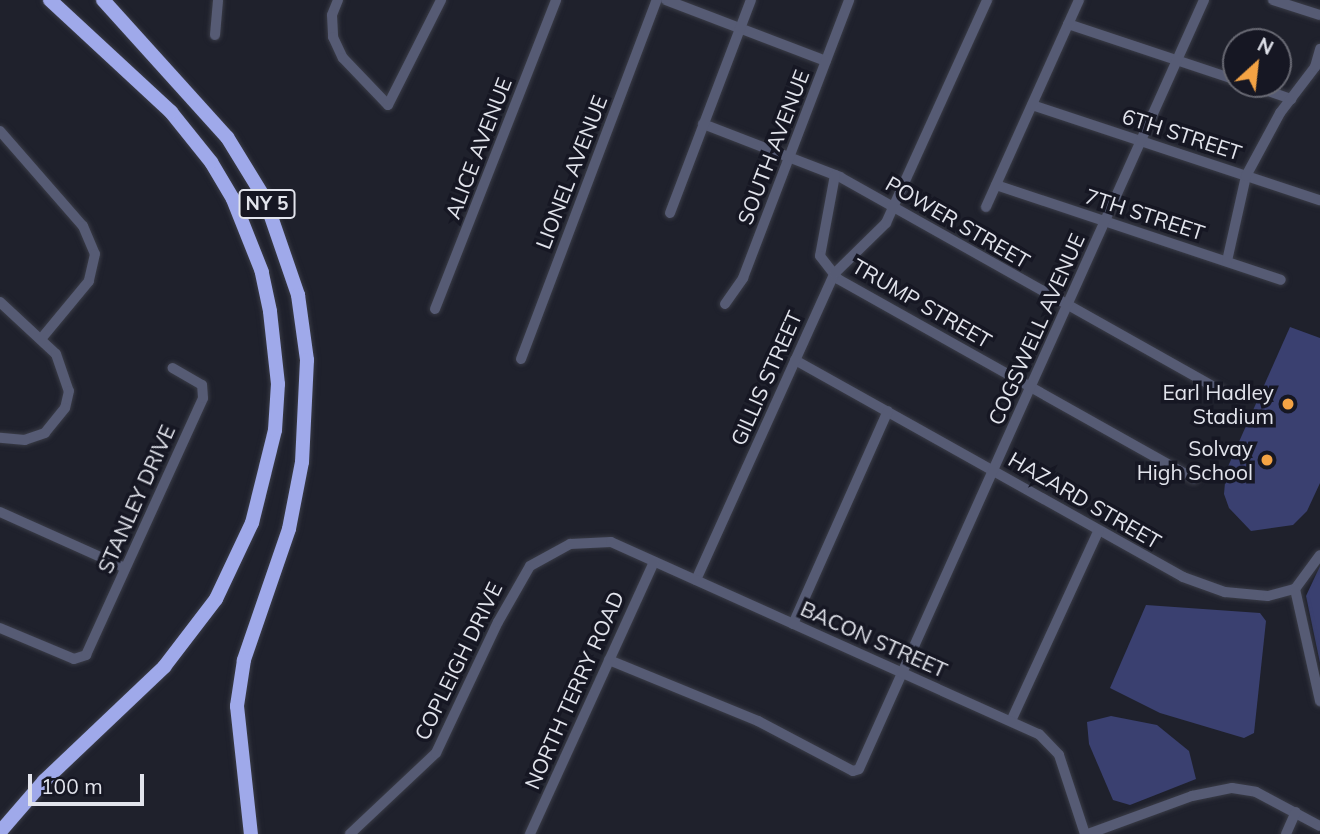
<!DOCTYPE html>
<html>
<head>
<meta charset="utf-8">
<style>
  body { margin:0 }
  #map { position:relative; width:1320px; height:834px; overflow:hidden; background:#1f212c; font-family:Mulish,sans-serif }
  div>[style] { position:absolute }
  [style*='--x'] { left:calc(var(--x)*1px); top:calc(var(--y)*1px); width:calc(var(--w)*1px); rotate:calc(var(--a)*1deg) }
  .green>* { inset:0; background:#3a4070 }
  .roads { filter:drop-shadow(0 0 2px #3a3c47) drop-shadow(0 0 2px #3a3c47) }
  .minor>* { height:10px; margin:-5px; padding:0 5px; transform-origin:5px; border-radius:5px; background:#565b74 }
  .highway>* { height:14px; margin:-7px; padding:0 7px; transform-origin:7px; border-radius:7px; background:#9fa9ea }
  .dots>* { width:19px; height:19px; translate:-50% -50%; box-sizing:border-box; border:4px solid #161723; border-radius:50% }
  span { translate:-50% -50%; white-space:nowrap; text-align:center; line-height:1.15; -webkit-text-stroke:7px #161723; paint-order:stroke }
  .shield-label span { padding:2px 5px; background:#161723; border:2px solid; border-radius:5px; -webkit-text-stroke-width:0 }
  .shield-label { font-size:19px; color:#e2e4ec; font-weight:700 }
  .street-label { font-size:21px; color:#e2e4ec }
  .poi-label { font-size:21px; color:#e2e4ec }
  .right { translate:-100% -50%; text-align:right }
  .north { position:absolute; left:1222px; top:28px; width:70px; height:70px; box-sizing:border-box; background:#161723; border:2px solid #686973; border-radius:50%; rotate:27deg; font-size:19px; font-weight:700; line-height:28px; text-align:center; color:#e2e4ec }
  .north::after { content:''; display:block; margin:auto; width:24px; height:32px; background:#f4a344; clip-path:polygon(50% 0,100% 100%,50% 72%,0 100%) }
  .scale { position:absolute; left:28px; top:774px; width:116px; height:32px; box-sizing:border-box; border:4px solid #e2e4ec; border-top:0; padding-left:9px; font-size:21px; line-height:24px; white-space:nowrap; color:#e2e4ec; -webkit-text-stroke:5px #161723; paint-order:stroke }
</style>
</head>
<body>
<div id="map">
  <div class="green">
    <i style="clip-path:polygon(1290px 327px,1320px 338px,1320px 483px,1307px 511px,1293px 525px,1251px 531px,1229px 508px,1224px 494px,1226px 471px)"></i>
    <i style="clip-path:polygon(1320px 566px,1320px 663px,1306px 596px)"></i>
    <i style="clip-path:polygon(1146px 605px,1260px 613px,1266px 621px,1254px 733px,1244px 738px,1160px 713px,1110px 688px)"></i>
    <i style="clip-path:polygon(1111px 716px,1157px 725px,1189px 751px,1196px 779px,1130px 805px,1113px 800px,1089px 744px,1087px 722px)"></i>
  </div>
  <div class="roads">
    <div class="minor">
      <i style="--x:338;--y:0;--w:16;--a:112"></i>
      <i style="--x:332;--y:15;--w:22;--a:87"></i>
      <i style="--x:333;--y:37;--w:23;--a:65"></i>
      <i style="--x:343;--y:58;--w:65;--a:46.2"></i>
      <i style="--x:388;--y:105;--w:118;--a:-63.2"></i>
      <i style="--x:666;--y:0;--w:171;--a:20.9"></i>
      <i style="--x:1273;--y:0;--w:49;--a:17.7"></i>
      <i style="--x:1068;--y:24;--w:177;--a:18.4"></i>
      <i style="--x:215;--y:35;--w:35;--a:-85"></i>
      <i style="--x:1248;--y:84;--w:46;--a:19.2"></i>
      <i style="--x:1032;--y:105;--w:303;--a:18.3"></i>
      <i style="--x:703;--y:124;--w:147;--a:21.1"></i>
      <i style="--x:840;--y:177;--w:439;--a:29.3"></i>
      <i style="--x:0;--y:131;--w:126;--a:48.9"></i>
      <i style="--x:83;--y:226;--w:30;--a:67"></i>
      <i style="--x:95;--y:254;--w:28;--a:103"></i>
      <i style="--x:89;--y:281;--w:75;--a:129.6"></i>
      <i style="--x:835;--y:175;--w:82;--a:100.5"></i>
      <i style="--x:820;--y:256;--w:29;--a:52"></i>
      <i style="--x:838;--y:279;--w:408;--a:29.3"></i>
      <i style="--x:996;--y:185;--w:300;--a:18.4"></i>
      <i style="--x:986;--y:207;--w:227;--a:-65.8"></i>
      <i style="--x:670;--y:213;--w:228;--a:-69.2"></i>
      <i style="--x:1227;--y:261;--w:87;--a:-77.4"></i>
      <i style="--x:1246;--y:176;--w:72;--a:-61.6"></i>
      <i style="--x:1280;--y:113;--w:58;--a:-52.7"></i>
      <i style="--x:1315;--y:67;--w:19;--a:-74"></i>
      <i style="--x:0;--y:302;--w:76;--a:42.9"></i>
      <i style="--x:56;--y:354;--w:39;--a:71"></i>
      <i style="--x:69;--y:391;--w:17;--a:103"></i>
      <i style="--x:65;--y:408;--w:32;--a:129"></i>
      <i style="--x:45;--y:433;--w:21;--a:161"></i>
      <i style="--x:25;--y:440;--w:25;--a:-175"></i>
      <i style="--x:725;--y:304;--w:32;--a:-55"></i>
      <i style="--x:743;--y:278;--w:298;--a:-69.1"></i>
      <i style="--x:435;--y:309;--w:332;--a:-68.6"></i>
      <i style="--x:521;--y:359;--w:384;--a:-69.3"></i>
      <i style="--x:795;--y:360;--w:445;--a:29.2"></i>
      <i style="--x:1183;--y:577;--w:45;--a:19.7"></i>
      <i style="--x:1225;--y:592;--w:43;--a:5.3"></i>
      <i style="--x:1268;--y:596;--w:28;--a:-15"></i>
      <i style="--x:1295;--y:589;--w:42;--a:-53.7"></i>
      <i style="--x:0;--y:512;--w:137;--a:24.1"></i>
      <i style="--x:696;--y:580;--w:336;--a:-65.7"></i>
      <i style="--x:834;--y:274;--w:73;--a:-44.4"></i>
      <i style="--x:886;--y:223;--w:245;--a:-65.6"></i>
      <i style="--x:1295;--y:589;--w:115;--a:77.4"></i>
      <i style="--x:793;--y:624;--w:233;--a:-66"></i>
      <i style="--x:0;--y:628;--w:80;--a:22.7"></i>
      <i style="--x:74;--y:659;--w:13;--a:-18"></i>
      <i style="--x:86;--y:655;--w:282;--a:-65.5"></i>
      <i style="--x:203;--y:398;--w:13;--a:-94"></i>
      <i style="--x:202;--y:385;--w:34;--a:-150"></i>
      <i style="--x:609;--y:660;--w:161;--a:22.3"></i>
      <i style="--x:758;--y:721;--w:107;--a:27.8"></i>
      <i style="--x:853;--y:771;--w:6;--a:-18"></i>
      <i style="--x:859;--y:769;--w:843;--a:-65.84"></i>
      <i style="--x:1011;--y:721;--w:210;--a:-65.3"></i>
      <i style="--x:350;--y:834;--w:118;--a:-43.3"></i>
      <i style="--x:436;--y:753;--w:145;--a:-64.7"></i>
      <i style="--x:498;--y:622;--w:64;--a:-60.3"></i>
      <i style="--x:530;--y:566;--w:46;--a:-28.8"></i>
      <i style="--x:570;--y:544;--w:41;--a:-2.8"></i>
      <i style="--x:611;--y:542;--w:469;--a:24.2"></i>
      <i style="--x:1039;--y:734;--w:29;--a:46"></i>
      <i style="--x:1059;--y:755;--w:83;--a:71.8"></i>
      <i style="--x:530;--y:834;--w:299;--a:-65.5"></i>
      <i style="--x:1088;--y:834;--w:111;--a:-20.1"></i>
      <i style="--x:1192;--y:796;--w:41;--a:-11.3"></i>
      <i style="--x:1232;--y:788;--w:24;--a:9"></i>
      <i style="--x:1256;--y:792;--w:72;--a:28"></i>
      <i style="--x:1286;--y:834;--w:24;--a:-66"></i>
    </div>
    <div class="highway">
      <i style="--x:103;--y:0;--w:185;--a:47.9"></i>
      <i style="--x:227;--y:137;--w:73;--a:58.5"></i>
      <i style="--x:265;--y:199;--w:102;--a:71"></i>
      <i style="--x:298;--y:295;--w:66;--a:82.1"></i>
      <i style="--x:307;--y:360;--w:102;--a:92.8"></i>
      <i style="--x:302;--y:462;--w:68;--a:101"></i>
      <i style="--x:289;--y:529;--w:139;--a:109"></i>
      <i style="--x:244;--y:660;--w:47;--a:98.7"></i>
      <i style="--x:237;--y:706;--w:129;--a:83.8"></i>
      <i style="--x:0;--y:832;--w:67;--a:-49.2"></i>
      <i style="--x:44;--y:781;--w:166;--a:-43.5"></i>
      <i style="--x:164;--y:667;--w:86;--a:-52.6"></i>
      <i style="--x:216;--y:599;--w:84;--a:-64.7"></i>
      <i style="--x:252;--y:523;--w:96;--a:-76.1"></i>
      <i style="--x:275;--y:430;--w:46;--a:-86.3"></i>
      <i style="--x:278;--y:384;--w:73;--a:-96.3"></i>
      <i style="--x:270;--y:311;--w:40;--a:-102"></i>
      <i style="--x:262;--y:272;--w:79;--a:-111.7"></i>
      <i style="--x:233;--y:199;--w:43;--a:-120.7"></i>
      <i style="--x:211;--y:162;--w:64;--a:-128.7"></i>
      <i style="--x:171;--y:112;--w:165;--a:-137.2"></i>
    </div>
  </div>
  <div class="dots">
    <i style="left:1288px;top:404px;background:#f4a344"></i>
    <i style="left:1267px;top:460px;background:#f4a344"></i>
  </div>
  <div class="shield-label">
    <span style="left:267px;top:204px">NY 5</span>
  </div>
  <div class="street-label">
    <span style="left:1182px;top:134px;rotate:18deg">6TH STREET</span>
    <span style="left:773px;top:147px;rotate:-69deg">SOUTH AVENUE</span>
    <span style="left:478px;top:148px;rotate:-69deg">ALICE AVENUE</span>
    <span style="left:571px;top:172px;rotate:-69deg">LIONEL AVENUE</span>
    <span style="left:1145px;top:214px;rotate:18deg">7TH STREET</span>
    <span style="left:958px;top:222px;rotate:30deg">POWER STREET</span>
    <span style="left:922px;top:303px;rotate:30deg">TRUMP STREET</span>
    <span style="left:1036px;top:329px;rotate:-66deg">COGSWELL AVENUE</span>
    <span style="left:766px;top:378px;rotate:-66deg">GILLIS STREET</span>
    <span style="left:136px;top:499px;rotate:-66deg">STANLEY DRIVE</span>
    <span style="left:1085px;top:500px;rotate:30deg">HAZARD STREET</span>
    <span style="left:874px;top:639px;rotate:24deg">BACON STREET</span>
    <span style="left:458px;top:661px;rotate:-64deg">COPLEIGH DRIVE</span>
    <span style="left:574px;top:690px;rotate:-66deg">NORTH TERRY ROAD</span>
  </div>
  <div class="poi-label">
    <span class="right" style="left:1274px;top:404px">Earl Hadley<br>Stadium</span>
    <span class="right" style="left:1253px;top:460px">Solvay<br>High School</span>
  </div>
  <div class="north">N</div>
  <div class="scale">100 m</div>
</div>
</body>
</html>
